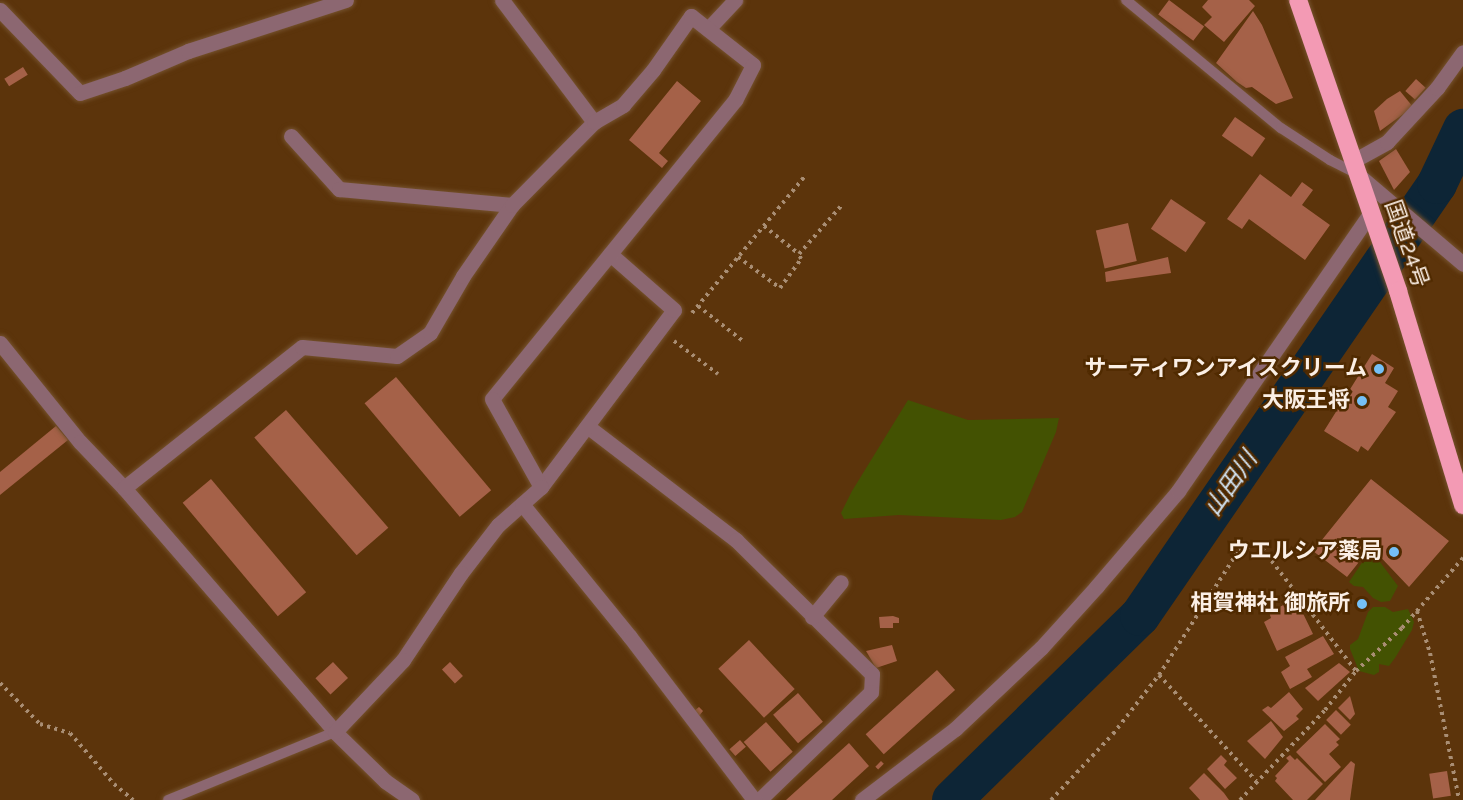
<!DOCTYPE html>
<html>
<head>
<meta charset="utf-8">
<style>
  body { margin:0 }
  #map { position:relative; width:1463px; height:800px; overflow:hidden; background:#5c340b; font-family:Karla,"Noto Sans JP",sans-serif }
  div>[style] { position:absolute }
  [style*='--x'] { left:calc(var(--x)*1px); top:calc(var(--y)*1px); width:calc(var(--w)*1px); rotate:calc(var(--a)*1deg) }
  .green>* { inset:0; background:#435202 }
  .river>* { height:40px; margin:-20px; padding:0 20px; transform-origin:20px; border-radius:20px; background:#0d2536 }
  .building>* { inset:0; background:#a56148; transform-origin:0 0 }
  .path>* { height:4px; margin-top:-2px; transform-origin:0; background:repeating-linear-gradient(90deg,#a98e74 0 3px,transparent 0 7.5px) }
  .roads { filter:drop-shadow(0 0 2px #75522e) drop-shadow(0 0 2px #75522e) }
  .lane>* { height:10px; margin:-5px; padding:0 5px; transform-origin:5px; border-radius:5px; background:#8c6771 }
  .street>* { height:15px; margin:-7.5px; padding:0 7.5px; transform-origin:7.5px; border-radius:7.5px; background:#8c6771 }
  .highway>* { height:18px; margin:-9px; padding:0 9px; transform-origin:9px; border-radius:9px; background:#f39ab4 }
  .dots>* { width:16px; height:16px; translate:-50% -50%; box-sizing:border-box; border:3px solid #502a00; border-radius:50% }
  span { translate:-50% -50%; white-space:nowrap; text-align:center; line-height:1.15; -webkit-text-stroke:5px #502a00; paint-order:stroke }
  .street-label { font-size:22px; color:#fbefe5 }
  .poi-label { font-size:22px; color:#fbefe5; font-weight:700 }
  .right { translate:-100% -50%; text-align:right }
  .water-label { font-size:24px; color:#d2e4f3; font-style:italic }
</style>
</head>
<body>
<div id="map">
  <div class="green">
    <i style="clip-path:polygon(908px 400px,968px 420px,1059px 418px,1056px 432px,1022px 512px,1015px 517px,1001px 520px,899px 515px,844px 519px,841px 513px,852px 491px)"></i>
    <i style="clip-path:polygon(1369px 552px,1374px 554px,1398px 586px,1390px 601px,1381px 602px,1373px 598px,1363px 587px,1354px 586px,1349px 582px)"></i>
    <i style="clip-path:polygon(1373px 607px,1385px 607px,1393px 612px,1408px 609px,1414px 622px,1412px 630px,1395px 658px,1389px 666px,1379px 664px,1379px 672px,1374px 675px,1359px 671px,1350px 649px,1350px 645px,1358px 639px,1368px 612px)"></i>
  </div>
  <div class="river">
    <i style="--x:952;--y:800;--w:263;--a:-44.4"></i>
    <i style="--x:1140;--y:616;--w:524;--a:-55.49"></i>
    <i style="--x:1437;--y:184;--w:61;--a:-64.7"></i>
  </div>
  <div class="building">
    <i style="left:1169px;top:0;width:44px;height:18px;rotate:37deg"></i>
    <i style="clip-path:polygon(1208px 0,1249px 0,1255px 6px,1224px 42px,1204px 25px,1212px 17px,1202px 7px)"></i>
    <i style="clip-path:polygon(1253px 11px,1262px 25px,1293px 98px,1276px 104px,1252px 87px,1246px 88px,1237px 82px,1216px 63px)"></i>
    <i style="left:23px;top:67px;width:9px;height:22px;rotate:58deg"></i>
    <i style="left:1416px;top:79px;width:13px;height:16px;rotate:42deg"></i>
    <i style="clip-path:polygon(677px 81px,701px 101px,659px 153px,668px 161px,662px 168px,629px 140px)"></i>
    <i style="clip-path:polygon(1400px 91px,1413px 107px,1380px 131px,1374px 111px,1387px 99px)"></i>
    <i style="left:1235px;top:117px;width:37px;height:23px;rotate:35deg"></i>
    <i style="clip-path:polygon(1396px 149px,1410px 172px,1394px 190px,1379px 161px)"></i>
    <i style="clip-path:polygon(1260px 174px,1291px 197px,1302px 182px,1313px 190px,1302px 205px,1330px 225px,1305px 260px,1249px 219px,1242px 229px,1227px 219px)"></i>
    <i style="left:1171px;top:199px;width:42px;height:36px;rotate:34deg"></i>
    <i style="left:1128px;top:223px;width:39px;height:33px;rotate:77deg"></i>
    <i style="clip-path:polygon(1168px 257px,1171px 273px,1106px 282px,1105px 272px)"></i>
    <i style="clip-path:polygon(1372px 354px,1394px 368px,1385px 383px,1398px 391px,1388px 407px,1396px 412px,1368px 451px,1361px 446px,1358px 452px,1324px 431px)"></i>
    <i style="left:396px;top:377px;width:148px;height:41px;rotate:50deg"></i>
    <i style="left:286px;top:410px;width:156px;height:42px;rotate:49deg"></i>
    <i style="clip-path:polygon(56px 426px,68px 440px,0 495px,0 472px)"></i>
    <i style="left:211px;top:479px;width:148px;height:37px;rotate:50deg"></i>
    <i style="clip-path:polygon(1371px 479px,1449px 541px,1409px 587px,1371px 547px,1347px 577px,1313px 551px)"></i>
    <i style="clip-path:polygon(1296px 599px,1313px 634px,1277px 651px,1264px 622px,1271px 618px,1269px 612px)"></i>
    <i style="clip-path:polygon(893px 616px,899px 618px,899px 623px,893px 623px,893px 628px,880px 628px,879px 617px)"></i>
    <i style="clip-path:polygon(1323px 636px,1334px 654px,1307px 669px,1312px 677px,1290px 689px,1281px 672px,1290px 666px,1285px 657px)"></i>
    <i style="left:749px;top:640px;width:67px;height:42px;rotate:47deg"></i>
    <i style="clip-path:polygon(892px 645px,897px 661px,876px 668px,866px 651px)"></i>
    <i style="left:333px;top:662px;width:22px;height:24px;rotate:47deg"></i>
    <i style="left:450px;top:662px;width:19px;height:11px;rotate:47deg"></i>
    <i style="clip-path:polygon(1339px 663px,1350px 672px,1318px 701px,1305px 688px)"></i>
    <i style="left:937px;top:670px;width:27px;height:96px;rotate:48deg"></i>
    <i style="clip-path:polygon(1289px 692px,1303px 709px,1296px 716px,1299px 719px,1284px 731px,1262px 710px,1268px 706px,1271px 708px)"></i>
    <i style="left:798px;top:693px;width:38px;height:33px;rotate:49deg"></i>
    <i style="clip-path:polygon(1350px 696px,1355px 714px,1350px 720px,1338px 708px)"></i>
    <i style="clip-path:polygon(699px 707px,703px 711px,699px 716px,694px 711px)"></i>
    <i style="left:1336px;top:710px;width:21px;height:14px;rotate:45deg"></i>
    <i style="clip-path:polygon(1271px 721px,1283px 737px,1265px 759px,1247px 741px)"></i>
    <i style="left:766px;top:722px;width:40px;height:30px;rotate:48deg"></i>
    <i style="clip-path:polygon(1325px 724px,1340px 739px,1336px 742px,1339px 745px,1329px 754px,1341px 767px,1325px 782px,1296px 752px)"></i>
    <i style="left:740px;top:740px;width:9px;height:14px;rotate:49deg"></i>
    <i style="clip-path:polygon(849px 743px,869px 766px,832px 800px,786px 800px)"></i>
    <i style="clip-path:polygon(1221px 755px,1227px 761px,1224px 765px,1237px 778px,1225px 789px,1207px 769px)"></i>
    <i style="clip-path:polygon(1290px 755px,1295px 760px,1297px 758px,1323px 784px,1307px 800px,1293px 800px,1275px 781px,1277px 778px,1275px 776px,1289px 761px,1286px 758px)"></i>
    <i style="left:881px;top:761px;width:4px;height:8px;rotate:45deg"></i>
    <i style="clip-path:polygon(1351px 761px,1355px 764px,1350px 800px,1315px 800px)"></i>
    <i style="left:1447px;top:771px;width:25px;height:18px;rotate:81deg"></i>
    <i style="clip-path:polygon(1204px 773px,1224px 793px,1229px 800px,1200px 800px,1189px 788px)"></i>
  </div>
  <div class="path">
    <i style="--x:764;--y:226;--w:45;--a:38.7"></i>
    <i style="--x:799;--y:254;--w:64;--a:-48.8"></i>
    <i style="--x:738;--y:257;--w:52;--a:36.4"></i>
    <i style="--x:780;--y:288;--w:36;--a:-54"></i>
    <i style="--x:801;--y:259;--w:5;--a:-112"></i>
    <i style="--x:698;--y:306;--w:57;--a:37.9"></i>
    <i style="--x:692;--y:313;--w:176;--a:-50.5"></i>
    <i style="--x:674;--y:341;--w:55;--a:36.9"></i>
    <i style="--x:1417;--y:611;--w:44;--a:72.8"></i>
    <i style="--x:1430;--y:653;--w:150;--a:78.8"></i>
    <i style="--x:1159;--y:675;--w:144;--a:47.5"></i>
    <i style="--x:0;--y:683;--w:57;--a:45.7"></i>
    <i style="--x:40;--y:724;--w:31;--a:17"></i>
    <i style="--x:70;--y:733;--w:67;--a:49.2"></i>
    <i style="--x:114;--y:784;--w:25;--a:40"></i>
    <i style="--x:1051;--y:800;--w:91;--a:-46.8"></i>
    <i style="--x:1113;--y:734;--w:75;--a:-52.1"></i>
    <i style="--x:1159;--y:675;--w:148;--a:-57.4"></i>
    <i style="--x:1239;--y:550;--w:20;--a:-20"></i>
    <i style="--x:1258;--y:543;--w:161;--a:52.6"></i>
    <i style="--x:1240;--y:800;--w:124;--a:-46.6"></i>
    <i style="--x:1325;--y:710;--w:50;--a:-51.5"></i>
    <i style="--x:1356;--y:671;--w:63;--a:-43.1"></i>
    <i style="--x:1402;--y:628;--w:93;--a:-48.9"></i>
  </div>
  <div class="roads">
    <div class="lane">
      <i style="--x:1126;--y:0;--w:201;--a:39.6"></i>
      <i style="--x:1281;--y:128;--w:59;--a:33.1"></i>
      <i style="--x:1330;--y:160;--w:30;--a:27"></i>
      <i style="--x:168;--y:800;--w:180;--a:-22.2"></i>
    </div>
    <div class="street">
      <i style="--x:502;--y:0;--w:153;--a:53"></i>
      <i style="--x:0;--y:10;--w:115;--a:46.1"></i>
      <i style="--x:80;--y:93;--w:47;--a:-18.4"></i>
      <i style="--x:125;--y:78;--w:69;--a:-23.2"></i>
      <i style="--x:188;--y:51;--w:166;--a:-17.9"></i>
      <i style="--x:708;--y:29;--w:40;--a:-47"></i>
      <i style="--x:291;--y:136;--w:72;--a:47.8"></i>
      <i style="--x:339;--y:189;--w:174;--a:5.3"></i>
      <i style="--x:1353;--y:161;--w:39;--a:-29"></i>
      <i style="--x:1387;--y:142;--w:74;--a:-47.2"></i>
      <i style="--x:1437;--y:88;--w:44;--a:-54.2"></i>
      <i style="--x:1357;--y:174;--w:139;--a:40.3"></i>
      <i style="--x:0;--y:343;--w:127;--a:51.1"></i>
      <i style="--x:80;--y:442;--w:64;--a:46.3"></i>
      <i style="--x:124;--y:488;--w:323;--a:49.1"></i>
      <i style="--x:335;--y:732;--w:70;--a:44.4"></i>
      <i style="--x:385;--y:781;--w:33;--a:35"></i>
      <i style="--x:587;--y:426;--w:188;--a:37.4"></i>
      <i style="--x:736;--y:540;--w:191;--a:44.6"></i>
      <i style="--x:872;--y:674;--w:18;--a:93"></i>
      <i style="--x:871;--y:692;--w:156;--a:136"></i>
      <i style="--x:541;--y:487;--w:221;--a:-53.1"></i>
      <i style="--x:674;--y:310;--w:85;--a:-138.8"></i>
      <i style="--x:124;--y:488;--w:227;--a:-38.4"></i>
      <i style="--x:302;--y:347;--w:95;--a:5.4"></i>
      <i style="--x:397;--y:356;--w:40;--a:-34.9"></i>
      <i style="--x:430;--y:333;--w:66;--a:-59.9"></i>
      <i style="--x:463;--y:276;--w:86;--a:-55.4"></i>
      <i style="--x:512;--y:205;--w:117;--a:-45.3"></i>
      <i style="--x:594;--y:122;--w:34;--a:-30"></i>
      <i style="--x:623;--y:105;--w:46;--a:-49.4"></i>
      <i style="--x:653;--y:70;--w:66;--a:-54.9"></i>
      <i style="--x:691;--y:16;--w:79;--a:38.3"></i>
      <i style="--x:753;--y:65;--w:39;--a:117"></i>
      <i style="--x:735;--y:100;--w:385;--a:129.1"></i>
      <i style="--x:492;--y:399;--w:101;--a:60.9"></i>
      <i style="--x:541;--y:487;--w:57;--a:138.5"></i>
      <i style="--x:498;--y:525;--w:61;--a:127.6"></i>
      <i style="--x:461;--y:573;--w:105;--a:123.7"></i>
      <i style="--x:403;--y:660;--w:99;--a:133.4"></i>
      <i style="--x:522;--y:504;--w:171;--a:50.9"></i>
      <i style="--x:630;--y:637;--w:205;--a:52.7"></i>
      <i style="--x:812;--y:617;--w:45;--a:-50.4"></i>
      <i style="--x:862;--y:800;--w:117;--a:-37.4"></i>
      <i style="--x:955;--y:729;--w:118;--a:-43.3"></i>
      <i style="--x:1041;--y:648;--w:84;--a:-47.9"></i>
      <i style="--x:1097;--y:586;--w:125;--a:-49.5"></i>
      <i style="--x:1178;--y:491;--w:337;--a:-55.3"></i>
    </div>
    <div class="highway">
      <i style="--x:1298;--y:0;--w:308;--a:71"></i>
      <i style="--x:1398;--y:291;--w:224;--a:73.1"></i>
    </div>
  </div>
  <div class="dots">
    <i style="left:1379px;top:369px;background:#75c0f6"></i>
    <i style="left:1362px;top:401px;background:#75c0f6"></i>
    <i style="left:1394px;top:552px;background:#75c0f6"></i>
    <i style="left:1362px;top:604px;background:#75c0f6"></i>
  </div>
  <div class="street-label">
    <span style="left:1406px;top:244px;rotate:71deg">国道24号</span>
  </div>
  <div class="poi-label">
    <span class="right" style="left:1367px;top:369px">サーティワンアイスクリーム</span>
    <span class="right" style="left:1350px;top:401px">大阪王将</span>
    <span class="right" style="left:1382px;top:552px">ウエルシア薬局</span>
    <span class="right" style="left:1350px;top:604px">相賀神社 御旅所</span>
  </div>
  <div class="water-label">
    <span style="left:1231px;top:484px;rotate:-55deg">山田川</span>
  </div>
</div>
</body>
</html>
